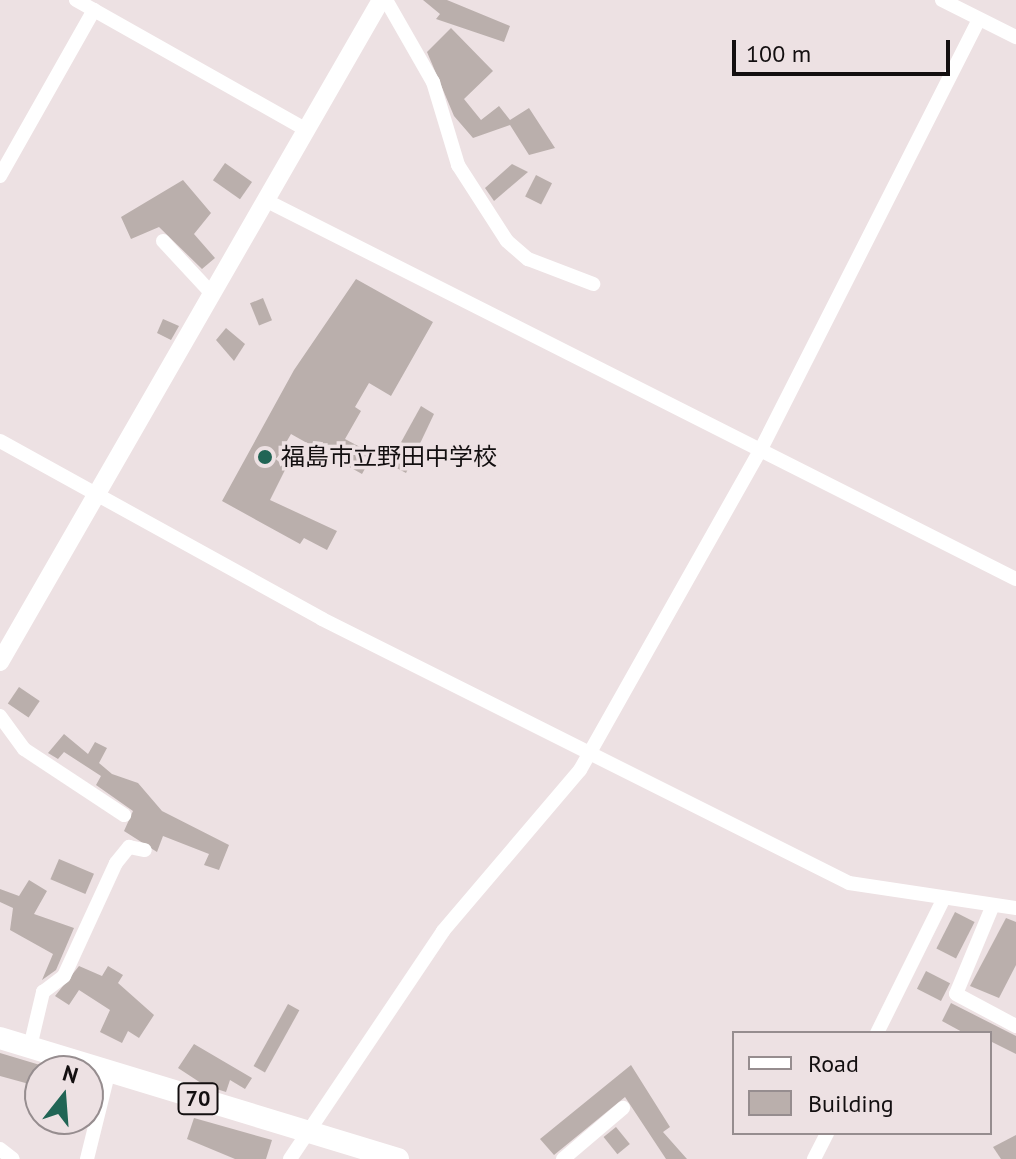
<!DOCTYPE html>
<html>
<head>
<meta charset="utf-8">
<style>
  body { margin:0 }
  #map { position:relative; width:1016px; height:1159px; overflow:hidden; background:#ede1e3; font-family:"PT Sans","Noto Sans JP",sans-serif }
  div>[style] { position:absolute }
  [style*='--x'] { left:calc(var(--x)*1px); top:calc(var(--y)*1px); width:calc(var(--w)*1px); rotate:calc(var(--a)*1deg) }
  .building>* { inset:0; background:#baafac; transform-origin:0 0 }
  .minor>* { height:14px; margin:-7px; padding:0 7px; transform-origin:7px; border-radius:7px; background:#fff }
  .tertiary>* { height:18px; margin:-9px; padding:0 9px; transform-origin:9px; border-radius:9px; background:#fff }
  .primary>* { height:22px; margin:-11px; padding:0 11px; transform-origin:11px; border-radius:11px; background:#fff }
  .dots>* { width:22px; height:22px; translate:-50% -50%; box-sizing:border-box; border:4px solid #ede1e3; border-radius:50% }
  span { translate:-50% -50%; white-space:nowrap; text-align:center; line-height:1.15; -webkit-text-stroke:7px #ede1e3; paint-order:stroke }
  .shield-label span { padding:2px 6px; background:#ede1e3; border:2px solid; border-radius:6px; -webkit-text-stroke-width:0 }
  .shield-label { font-size:22px; color:#130f10; font-weight:700 }
  .poi-label { font-size:24px; color:#130f10 }
  .left { translate:0 -50%; text-align:left }
  .legend { position:absolute; left:732px; top:1031px; width:260px; height:104px; box-sizing:border-box; background:#ede1e3; border:2px solid #968d8f; margin:0; padding:10px 14px; list-style:none; font-size:24px; color:#130f10 }
  .legend li { display:flex; align-items:center; gap:16px; height:40px }
  .legend b { width:40px; border:2px solid #968d8f }
  .north { position:absolute; left:24px; top:1055px; width:80px; height:80px; box-sizing:border-box; background:#ede1e3; border:2px solid #968d8f; border-radius:50%; rotate:17deg; font-size:22px; font-weight:700; line-height:32px; text-align:center; color:#130f10 }
  .north::after { content:''; display:block; margin:auto; width:28px; height:36px; background:#216555; clip-path:polygon(50% 0,100% 100%,50% 72%,0 100%) }
  .scale { position:absolute; left:732px; top:40px; width:218px; height:36px; box-sizing:border-box; border:4px solid #130f10; border-top:0; padding-left:10px; font-size:24px; line-height:28px; white-space:nowrap; color:#130f10; -webkit-text-stroke:6px #ede1e3; paint-order:stroke }
</style>
</head>
<body>
<div id="map">
  <div class="building">
    <i style="clip-path:polygon(423px 0,447px 0,510px 26px,504px 42px,436px 19px,440px 14px)"></i>
    <i style="clip-path:polygon(451px 28px,493px 71px,464px 99px,481px 120px,499px 106px,510px 120px,529px 108px,555px 148px,529px 155px,510px 125px,473px 138px,454px 116px,427px 52px)"></i>
    <i style="left:225px;top:163px;width:33px;height:21px;rotate:35deg"></i>
    <i style="clip-path:polygon(512px 164px,528px 172px,494px 201px,485px 188px)"></i>
    <i style="left:536px;top:175px;width:18px;height:24px;rotate:27deg"></i>
    <i style="clip-path:polygon(183px 180px,211px 213px,194px 234px,215px 258px,202px 269px,159px 227px,131px 239px,121px 217px)"></i>
    <i style="clip-path:polygon(356px 279px,433px 322px,391px 396px,369px 383px,355px 407px,361px 411px,345px 439px,373px 454px,362px 474px,291px 434px,277px 458px,288px 464px,270px 500px,337px 531px,327px 550px,304px 538px,300px 544px,222px 501px,294px 370px)"></i>
    <i style="left:263px;top:298px;width:24px;height:14px;rotate:68deg"></i>
    <i style="clip-path:polygon(163px 319px,179px 326px,171px 340px,157px 333px)"></i>
    <i style="clip-path:polygon(226px 328px,245px 344px,234px 361px,216px 340px)"></i>
    <i style="clip-path:polygon(421px 406px,434px 414px,406px 473px,389px 464px)"></i>
    <i style="left:19px;top:687px;width:25px;height:20px;rotate:34deg"></i>
    <i style="clip-path:polygon(64px 734px,88px 754px,95px 742px,107px 748px,99px 763px,112px 774px,138px 783px,162px 811px,229px 845px,219px 870px,204px 865px,209px 854px,163px 836px,157px 852px,124px 831px,133px 811px,96px 785px,101px 776px,64px 752px,58px 759px,48px 753px)"></i>
    <i style="left:59px;top:859px;width:38px;height:22px;rotate:23deg"></i>
    <i style="clip-path:polygon(29px 880px,47px 891px,34px 914px,74px 928px,56px 970px,42px 980px,53px 954px,10px 930px,13px 908px,0 902px,0 889px,19px 896px)"></i>
    <i style="left:955px;top:912px;width:22px;height:41px;rotate:27deg"></i>
    <i style="clip-path:polygon(1006px 918px,1016px 922px,1016px 965px,999px 998px,970px 986px)"></i>
    <i style="clip-path:polygon(79px 966px,102px 976px,108px 966px,123px 975px,118px 983px,154px 1015px,139px 1038px,128px 1031px,122px 1043px,100px 1032px,110px 1010px,79px 990px,69px 1005px,55px 996px)"></i>
    <i style="left:926px;top:971px;width:27px;height:20px;rotate:27deg"></i>
    <i style="clip-path:polygon(951px 1003px,1016px 1036px,1016px 1054px,990px 1041px,990px 1033px,964px 1033px,942px 1021px)"></i>
    <i style="left:288px;top:1004px;width:13px;height:71px;rotate:29deg"></i>
    <i style="clip-path:polygon(194px 1044px,252px 1078px,245px 1089px,230px 1080px,226px 1092px,204px 1085px,178px 1068px)"></i>
    <i style="clip-path:polygon(0 1053px,40px 1065px,40px 1087px,0 1076px)"></i>
    <i style="clip-path:polygon(631px 1065px,670px 1127px,663px 1132px,687px 1159px,666px 1159px,625px 1097px,554px 1155px,540px 1139px)"></i>
    <i style="clip-path:polygon(194px 1118px,272px 1140px,266px 1159px,235px 1159px,187px 1139px)"></i>
    <i style="left:616px;top:1127px;width:22px;height:16px;rotate:51deg"></i>
    <i style="clip-path:polygon(1016px 1135px,1016px 1159px,1001px 1159px,993px 1147px)"></i>
  </div>
  <div class="minor">
    <i style="--x:76;--y:0;--w:263;--a:29.4"></i>
    <i style="--x:386;--y:0;--w:95;--a:60.2"></i>
    <i style="--x:433;--y:82;--w:87;--a:73.2"></i>
    <i style="--x:458;--y:165;--w:90;--a:57.2"></i>
    <i style="--x:507;--y:241;--w:28;--a:41"></i>
    <i style="--x:528;--y:259;--w:70;--a:21"></i>
    <i style="--x:942;--y:0;--w:83;--a:26.6"></i>
    <i style="--x:0;--y:176;--w:191;--a:-60.5"></i>
    <i style="--x:265;--y:200;--w:841;--a:26.78"></i>
    <i style="--x:163;--y:241;--w:72;--a:47.2"></i>
    <i style="--x:0;--y:441;--w:368;--a:28.9"></i>
    <i style="--x:322;--y:619;--w:589;--a:26.61"></i>
    <i style="--x:849;--y:883;--w:169;--a:8.5"></i>
    <i style="--x:0;--y:716;--w:41;--a:54"></i>
    <i style="--x:24;--y:749;--w:120;--a:33.4"></i>
    <i style="--x:993;--y:905;--w:96;--a:112.6"></i>
    <i style="--x:956;--y:994;--w:68;--a:28.1"></i>
    <i style="--x:877;--y:1033;--w:151;--a:-63.6"></i>
    <i style="--x:30;--y:1047;--w:57;--a:-76.7"></i>
    <i style="--x:43;--y:992;--w:26;--a:-37"></i>
    <i style="--x:64;--y:976;--w:124;--a:-65.3"></i>
    <i style="--x:116;--y:863;--w:21;--a:-51"></i>
    <i style="--x:129;--y:847;--w:16;--a:11"></i>
    <i style="--x:0;--y:1149;--w:16;--a:38"></i>
    <i style="--x:87;--y:1159;--w:92;--a:-76.1"></i>
    <i style="--x:290;--y:1159;--w:275;--a:-56.1"></i>
    <i style="--x:443;--y:931;--w:211;--a:-49.6"></i>
    <i style="--x:580;--y:770;--w:366;--a:-60.6"></i>
    <i style="--x:760;--y:451;--w:484;--a:-63.1"></i>
    <i style="--x:563;--y:1159;--w:79;--a:-40.4"></i>
    <i style="--x:814;--y:1159;--w:29;--a:-63"></i>
  </div>
  <div class="tertiary">
    <i style="--x:0;--y:662;--w:764;--a:-60.08"></i>
  </div>
  <div class="primary">
    <i style="--x:0;--y:1038;--w:416;--a:16.9"></i>
  </div>
  <div class="dots">
    <i style="left:265px;top:457px;background:#216555"></i>
  </div>
  <div class="shield-label">
    <span style="left:198px;top:1099px">70</span>
  </div>
  <div class="poi-label">
    <span class="left" style="left:281px;top:457px">福島市立野田中学校</span>
  </div>
  <ul class="legend">
  <li><b style="height:10px;background:#fff"></b>Road</li>
  <li><b style="height:22px;background:#baafac"></b>Building</li>
  </ul>
  <div class="north">N</div>
  <div class="scale">100 m</div>
</div>
</body>
</html>
